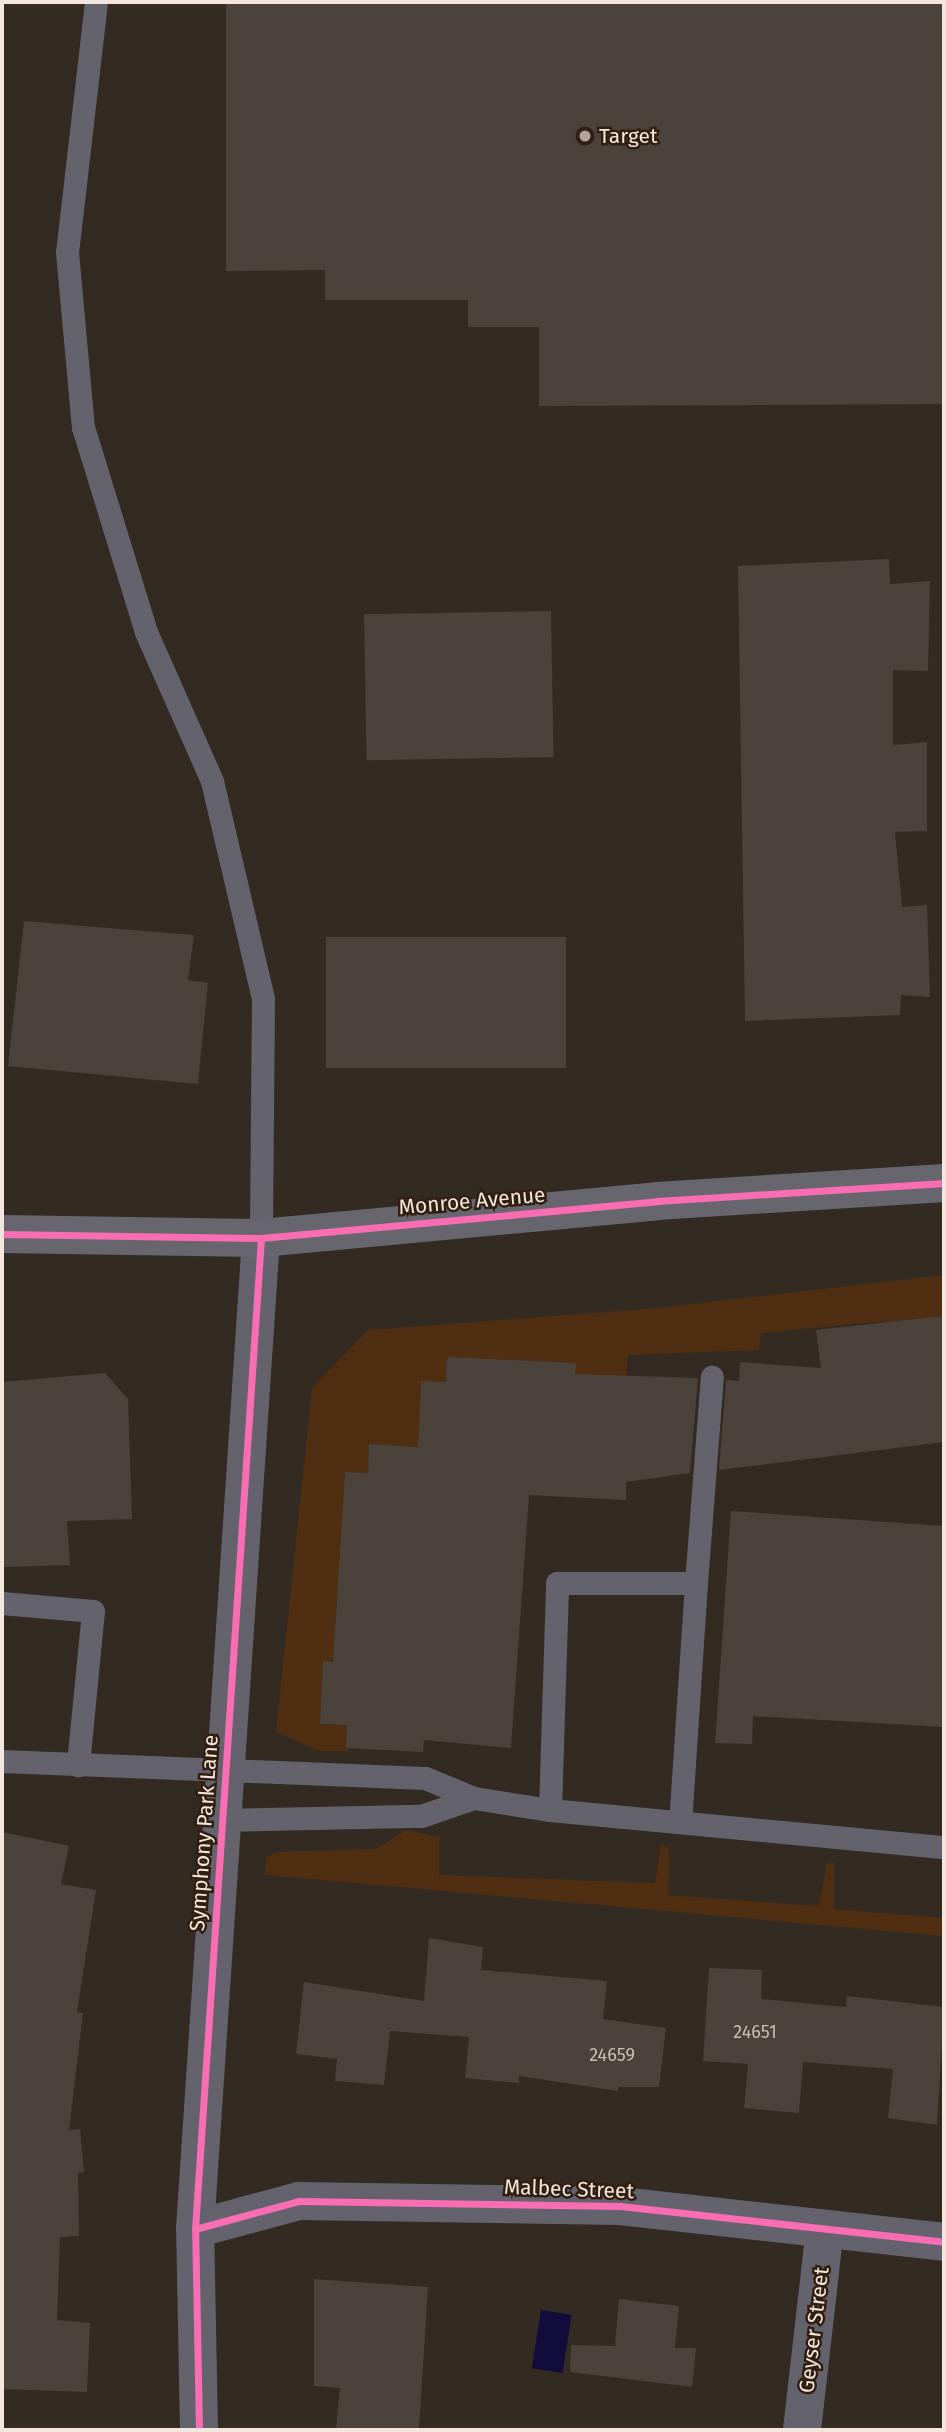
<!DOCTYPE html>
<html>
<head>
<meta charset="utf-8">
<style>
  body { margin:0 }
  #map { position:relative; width:946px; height:2432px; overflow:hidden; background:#332a22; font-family:"Fira Sans",sans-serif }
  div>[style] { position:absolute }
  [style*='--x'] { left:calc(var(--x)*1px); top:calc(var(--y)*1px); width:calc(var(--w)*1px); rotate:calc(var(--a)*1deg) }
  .green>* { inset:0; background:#4f2e12 }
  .water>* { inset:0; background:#110c3c; transform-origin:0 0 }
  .building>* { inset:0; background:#4b423c; transform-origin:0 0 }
  .lane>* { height:23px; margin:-11.5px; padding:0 11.5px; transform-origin:11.5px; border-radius:11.5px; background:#64636d }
  .street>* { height:38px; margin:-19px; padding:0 19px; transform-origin:19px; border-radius:19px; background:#64636d }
  .secondary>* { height:38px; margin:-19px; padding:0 19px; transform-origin:19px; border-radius:19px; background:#67666e }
  .cycleway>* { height:7px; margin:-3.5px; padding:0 3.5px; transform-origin:3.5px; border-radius:3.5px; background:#f96db3 }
  .dots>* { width:19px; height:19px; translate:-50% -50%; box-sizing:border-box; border:4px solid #311f11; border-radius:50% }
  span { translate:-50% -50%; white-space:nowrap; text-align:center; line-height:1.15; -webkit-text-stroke:5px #311f11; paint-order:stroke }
  .number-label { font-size:18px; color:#c9bdb5 }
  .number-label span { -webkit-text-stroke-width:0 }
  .poi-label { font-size:21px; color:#f3e6dd }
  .left { translate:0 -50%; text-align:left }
  .street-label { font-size:21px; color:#f3e6dd }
  .frame { position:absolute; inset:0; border:4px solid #f3e6dd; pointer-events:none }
</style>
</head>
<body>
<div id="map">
  <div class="green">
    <i style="clip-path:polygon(944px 1275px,944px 1316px,912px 1320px,889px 1342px,886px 1321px,761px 1333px,759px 1350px,628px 1355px,624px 1397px,421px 1381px,418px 1447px,370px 1444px,368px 1473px,345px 1472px,336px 1615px,358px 1663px,323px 1661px,320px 1724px,348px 1725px,348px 1751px,319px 1751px,276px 1732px,312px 1388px,368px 1330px,658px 1308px)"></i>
    <i style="clip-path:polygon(406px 1830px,439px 1837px,439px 1875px,655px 1883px,661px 1845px,669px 1847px,668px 1895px,819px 1906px,827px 1862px,834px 1863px,834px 1909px,944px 1918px,944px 1936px,265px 1875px,266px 1858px,277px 1852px,376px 1849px)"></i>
  </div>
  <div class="water">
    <i style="left:541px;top:2310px;width:31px;height:59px;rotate:9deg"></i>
  </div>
  <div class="building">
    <i style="clip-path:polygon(226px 2px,944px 2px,944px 404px,539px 406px,539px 327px,468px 327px,468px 300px,325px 300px,325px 270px,226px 271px)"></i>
    <i style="clip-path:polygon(889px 559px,890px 584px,930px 581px,928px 671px,893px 670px,893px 745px,927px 742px,927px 831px,895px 832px,902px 907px,927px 905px,930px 997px,901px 995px,900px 1015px,745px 1021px,738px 566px)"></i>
    <i style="left:551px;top:611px;width:146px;height:187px;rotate:89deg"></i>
    <i style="clip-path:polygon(24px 921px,194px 935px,188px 980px,208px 983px,198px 1084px,8px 1066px)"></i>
    <i style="left:566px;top:937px;width:131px;height:240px;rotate:90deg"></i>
    <i style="clip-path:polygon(944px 1316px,944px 1442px,719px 1470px,726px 1380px,739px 1381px,740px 1362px,821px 1368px,816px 1330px)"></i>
    <i style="clip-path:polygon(447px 1357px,576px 1363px,575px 1374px,698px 1378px,690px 1473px,626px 1482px,626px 1500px,529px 1495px,511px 1748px,424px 1740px,423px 1752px,346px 1748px,347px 1725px,320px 1724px,323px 1661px,333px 1662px,345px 1472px,368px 1473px,369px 1444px,418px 1447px,421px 1381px,446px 1382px)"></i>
    <i style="clip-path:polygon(105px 1373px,128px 1399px,132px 1519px,67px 1521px,70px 1565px,2px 1567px,2px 1382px)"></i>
    <i style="clip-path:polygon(731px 1511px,944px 1526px,944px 1727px,753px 1716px,752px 1744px,715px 1743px)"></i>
    <i style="clip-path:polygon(2px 1832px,69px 1846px,61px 1884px,96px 1890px,77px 2012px,83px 2013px,69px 2130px,80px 2129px,84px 2172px,78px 2173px,79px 2236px,60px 2237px,57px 2320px,90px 2323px,87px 2392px,2px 2389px)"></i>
    <i style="clip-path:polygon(429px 1938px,483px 1947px,481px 1970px,607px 1981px,603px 2019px,666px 2028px,659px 2087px,618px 2087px,618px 2091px,519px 2076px,519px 2083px,465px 2078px,469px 2037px,390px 2031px,384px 2085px,335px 2081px,337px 2059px,296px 2054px,304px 1982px,424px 2001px)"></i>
    <i style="clip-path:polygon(709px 1968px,762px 1970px,761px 1999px,846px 2007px,847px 1996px,944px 2007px,937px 2125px,888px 2118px,893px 2069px,803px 2062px,799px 2113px,744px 2108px,748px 2064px,703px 2061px)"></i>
    <i style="clip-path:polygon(314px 2279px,428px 2287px,419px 2430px,336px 2430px,340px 2388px,314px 2386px)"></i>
    <i style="clip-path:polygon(619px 2299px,679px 2306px,675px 2348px,696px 2348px,692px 2387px,570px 2372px,571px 2345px,615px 2346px)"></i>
  </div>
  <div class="lane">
    <i style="--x:96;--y:2;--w:252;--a:96.6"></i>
    <i style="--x:67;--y:252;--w:176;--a:84.8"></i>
    <i style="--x:83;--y:427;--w:214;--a:72.9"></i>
    <i style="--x:146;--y:632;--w:163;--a:66.1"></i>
    <i style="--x:212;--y:781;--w:224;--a:76.8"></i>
    <i style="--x:263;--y:999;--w:239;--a:90.5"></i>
    <i style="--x:696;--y:1583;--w:207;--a:-85.6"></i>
    <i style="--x:2;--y:1603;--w:91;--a:5"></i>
    <i style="--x:93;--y:1611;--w:155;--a:95.6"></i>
    <i style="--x:2;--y:1761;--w:423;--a:2.3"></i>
    <i style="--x:425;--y:1778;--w:53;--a:22.2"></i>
    <i style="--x:474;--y:1798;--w:77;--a:9"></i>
    <i style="--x:550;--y:1810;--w:396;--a:5.4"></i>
    <i style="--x:550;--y:1810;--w:227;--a:-88.2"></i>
    <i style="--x:557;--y:1583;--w:139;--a:0"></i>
    <i style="--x:696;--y:1583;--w:239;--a:93.8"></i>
    <i style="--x:223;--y:1820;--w:198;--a:-1.2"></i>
    <i style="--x:421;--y:1816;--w:56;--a:-18.8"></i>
  </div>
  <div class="street">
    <i style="--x:195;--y:2229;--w:108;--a:-15.1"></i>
    <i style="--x:299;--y:2201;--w:321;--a:0.9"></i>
    <i style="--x:620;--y:2206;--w:326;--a:6.3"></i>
    <i style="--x:199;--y:2430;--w:201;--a:-91.1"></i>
    <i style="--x:195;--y:2229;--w:993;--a:-86.19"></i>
    <i style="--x:802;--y:2430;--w:202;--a:-83.5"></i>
  </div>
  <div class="secondary">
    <i style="--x:2;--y:1234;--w:259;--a:0.9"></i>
    <i style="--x:261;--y:1238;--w:398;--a:-5.3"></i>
    <i style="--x:657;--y:1201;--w:288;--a:-3.6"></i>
  </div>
  <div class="cycleway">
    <i style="--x:2;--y:1234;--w:259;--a:0.9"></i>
    <i style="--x:261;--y:1238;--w:398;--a:-5.3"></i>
    <i style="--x:657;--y:1201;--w:288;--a:-3.6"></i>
    <i style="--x:195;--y:2229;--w:108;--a:-15.1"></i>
    <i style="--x:299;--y:2201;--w:321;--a:0.9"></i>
    <i style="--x:620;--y:2206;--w:326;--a:6.3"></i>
    <i style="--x:199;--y:2430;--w:201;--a:-91.1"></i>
    <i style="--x:195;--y:2229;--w:993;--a:-86.19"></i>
  </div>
  <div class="dots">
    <i style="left:585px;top:136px;background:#b0a49c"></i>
  </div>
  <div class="number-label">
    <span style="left:755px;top:2032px">24651</span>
    <span style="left:612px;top:2055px">24659</span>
  </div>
  <div class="poi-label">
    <span class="left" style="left:599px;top:136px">Target</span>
  </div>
  <div class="street-label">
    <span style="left:472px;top:1201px;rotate:-5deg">Monroe Avenue</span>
    <span style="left:204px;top:1833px;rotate:-86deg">Symphony Park Lane</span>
    <span style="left:569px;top:2189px;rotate:2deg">Malbec Street</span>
    <span style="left:814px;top:2330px;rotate:-83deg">Geyser Street</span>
  </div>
  <div class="frame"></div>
</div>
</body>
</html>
